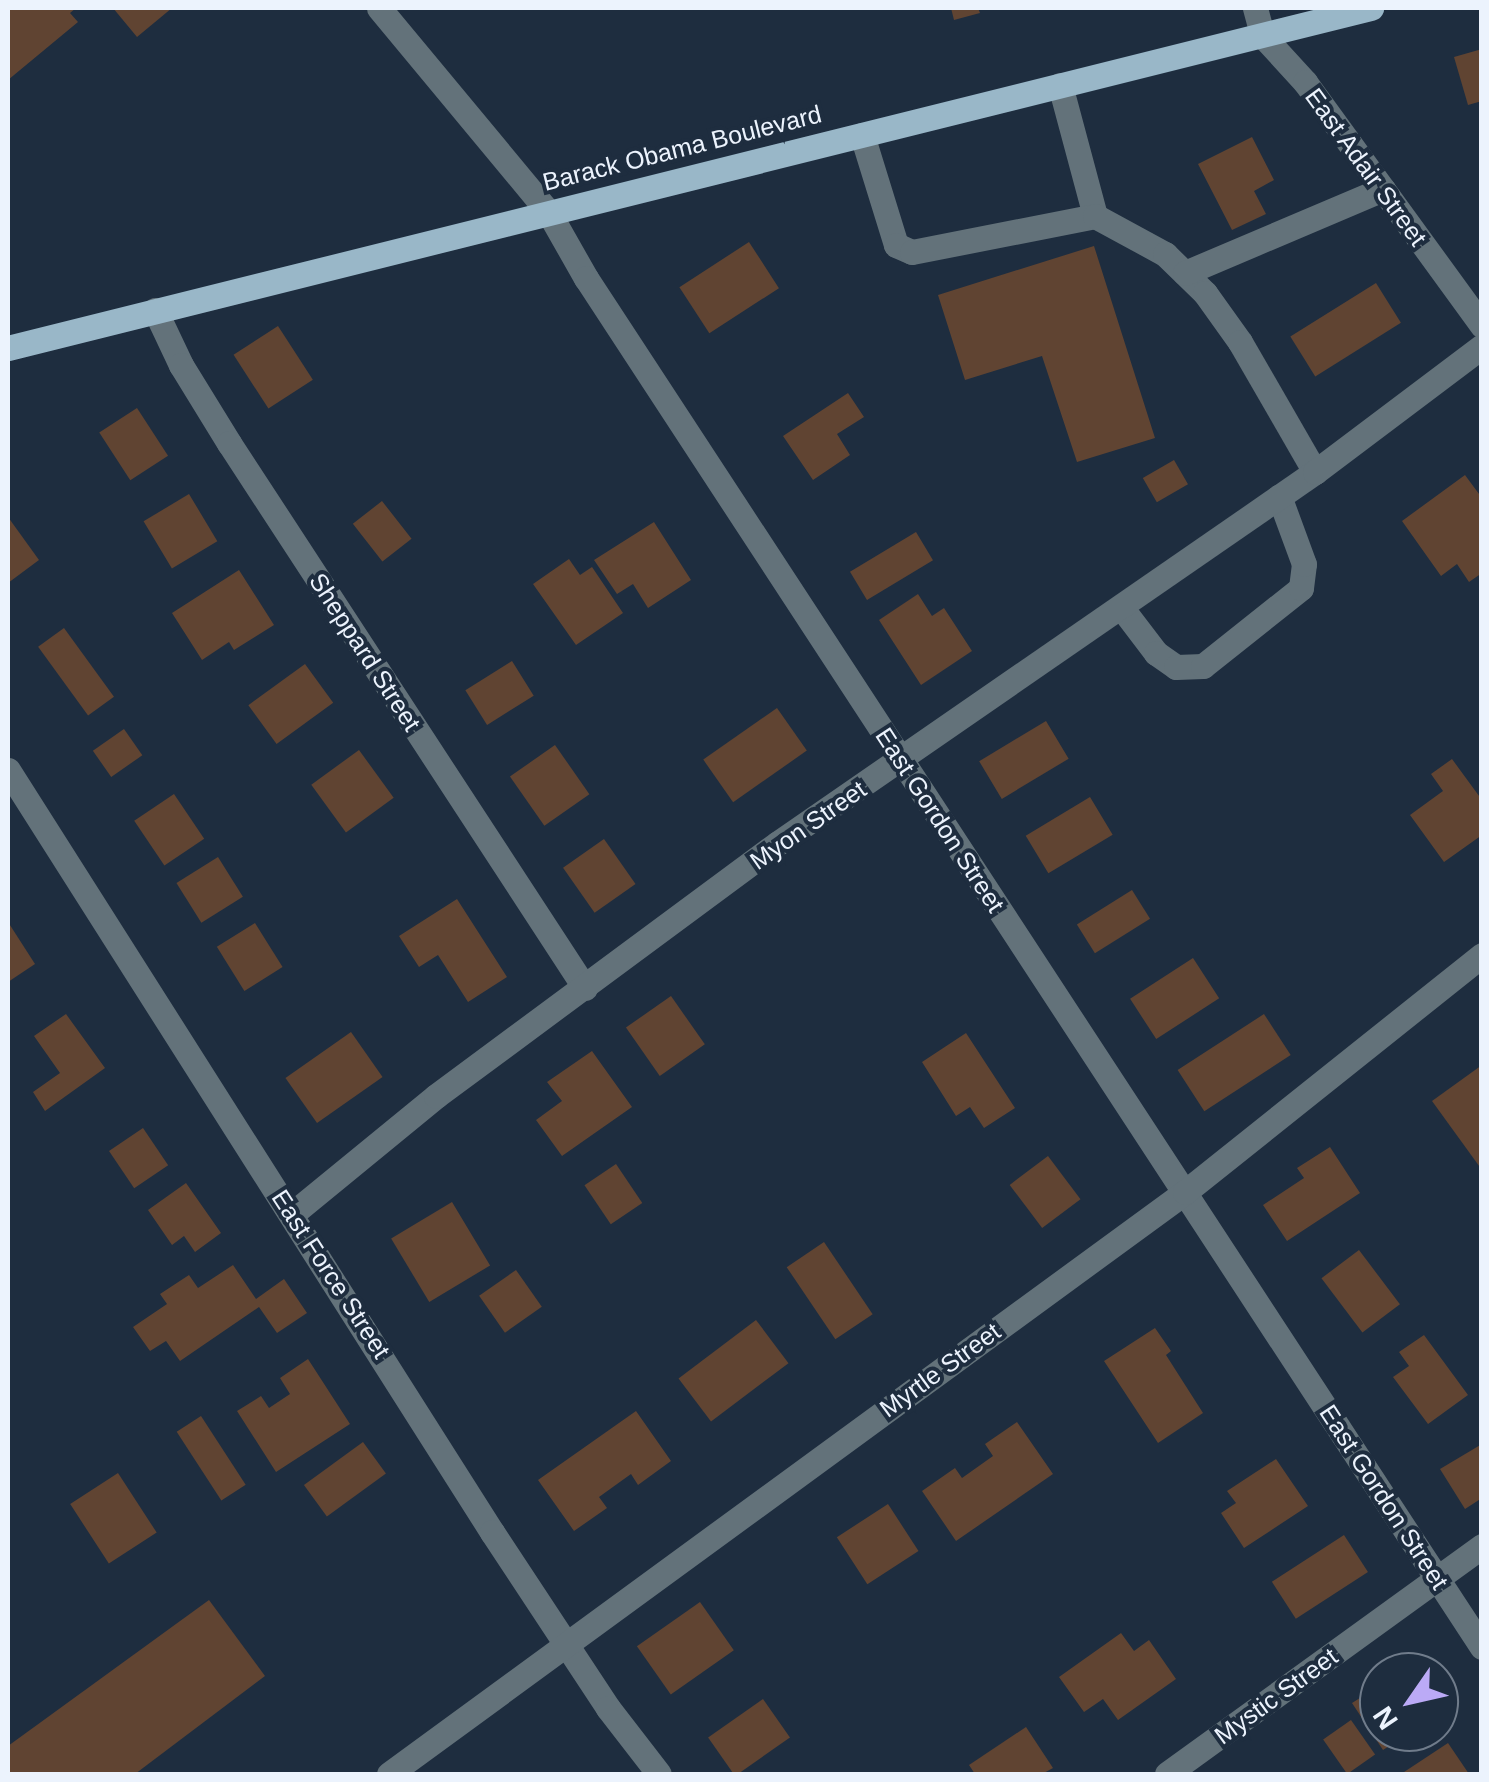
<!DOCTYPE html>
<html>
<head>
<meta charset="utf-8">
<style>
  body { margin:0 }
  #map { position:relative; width:1489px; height:1782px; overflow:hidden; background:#1e2d3f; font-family:Arial,sans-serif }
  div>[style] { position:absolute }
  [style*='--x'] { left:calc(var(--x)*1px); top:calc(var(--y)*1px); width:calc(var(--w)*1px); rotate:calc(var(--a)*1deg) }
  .building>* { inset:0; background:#604432; transform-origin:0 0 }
  .minor>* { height:25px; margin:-12.5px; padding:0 12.5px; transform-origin:12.5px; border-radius:12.5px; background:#63727a }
  .major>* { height:25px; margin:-12.5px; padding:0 12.5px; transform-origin:12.5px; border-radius:12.5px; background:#99b7c8 }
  span { translate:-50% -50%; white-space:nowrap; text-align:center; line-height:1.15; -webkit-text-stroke:8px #1e2d3f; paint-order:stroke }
  .street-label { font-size:25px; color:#ecf3fd }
  .frame { position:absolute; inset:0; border:10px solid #ecf3fd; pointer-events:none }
  .north { position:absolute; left:1359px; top:1652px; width:100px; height:100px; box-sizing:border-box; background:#1e2d3f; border:2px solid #707c8b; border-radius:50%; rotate:236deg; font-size:28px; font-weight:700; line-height:40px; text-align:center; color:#ecf3fd }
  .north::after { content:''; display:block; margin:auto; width:35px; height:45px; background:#bbaaf6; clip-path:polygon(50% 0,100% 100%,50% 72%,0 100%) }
</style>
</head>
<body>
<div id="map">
  <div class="building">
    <i style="clip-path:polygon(8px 8px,76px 8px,70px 13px,78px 22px,8px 80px)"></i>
    <i style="clip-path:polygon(113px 8px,172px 8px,137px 37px)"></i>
    <i style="clip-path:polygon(951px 8px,978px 8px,980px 13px,954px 20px)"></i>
    <i style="clip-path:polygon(1482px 49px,1482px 101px,1468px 105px,1454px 57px)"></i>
    <i style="clip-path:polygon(1252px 137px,1274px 180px,1254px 191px,1266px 214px,1232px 230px,1198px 164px)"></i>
    <i style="left:749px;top:242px;width:55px;height:83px;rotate:57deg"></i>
    <i style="clip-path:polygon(1094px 246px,1155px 438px,1077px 462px,1042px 356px,965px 380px,938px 295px)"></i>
    <i style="left:1376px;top:283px;width:47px;height:101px;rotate:58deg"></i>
    <i style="left:278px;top:326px;width:64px;height:53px;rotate:57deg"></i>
    <i style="clip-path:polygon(848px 393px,864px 417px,837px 434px,850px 455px,813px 480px,783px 436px)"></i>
    <i style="left:137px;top:408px;width:57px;height:45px;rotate:57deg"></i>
    <i style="left:1174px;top:460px;width:28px;height:36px;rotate:60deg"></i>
    <i style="clip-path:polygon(1465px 475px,1482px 498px,1482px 573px,1469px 582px,1457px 564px,1441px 576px,1402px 521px)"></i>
    <i style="left:189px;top:494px;width:55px;height:53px;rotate:59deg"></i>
    <i style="left:382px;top:501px;width:48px;height:37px;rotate:52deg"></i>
    <i style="clip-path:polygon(8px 517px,39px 560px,8px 583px)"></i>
    <i style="clip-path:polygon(654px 522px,691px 580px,648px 608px,633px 584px,617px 594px,594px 560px)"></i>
    <i style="left:916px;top:532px;width:33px;height:77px;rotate:59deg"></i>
    <i style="clip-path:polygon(569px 559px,580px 575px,592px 567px,623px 613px,576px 645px,533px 584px)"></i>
    <i style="clip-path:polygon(239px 570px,274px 625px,234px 650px,229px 642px,202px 660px,172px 613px)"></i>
    <i style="clip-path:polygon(918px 594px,932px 616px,944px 608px,972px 651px,921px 685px,879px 620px)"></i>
    <i style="left:64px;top:628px;width:85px;height:32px;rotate:54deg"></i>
    <i style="left:512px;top:661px;width:41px;height:55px;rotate:58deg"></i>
    <i style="left:305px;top:664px;width:48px;height:70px;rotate:54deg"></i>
    <i style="left:777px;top:708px;width:52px;height:90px;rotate:55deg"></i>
    <i style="left:1046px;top:721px;width:44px;height:78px;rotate:59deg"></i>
    <i style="left:124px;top:729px;width:32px;height:38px;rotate:55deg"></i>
    <i style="left:555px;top:745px;width:60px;height:55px;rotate:55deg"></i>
    <i style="left:359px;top:750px;width:59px;height:59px;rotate:54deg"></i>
    <i style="clip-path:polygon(1452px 759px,1482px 800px,1482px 835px,1444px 862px,1410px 815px,1443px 791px,1431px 774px)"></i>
    <i style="left:174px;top:794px;width:54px;height:48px;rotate:56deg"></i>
    <i style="left:1090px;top:797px;width:44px;height:75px;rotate:59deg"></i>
    <i style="left:604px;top:839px;width:55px;height:50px;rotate:55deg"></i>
    <i style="left:218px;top:857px;width:47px;height:49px;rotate:58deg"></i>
    <i style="left:1132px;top:890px;width:34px;height:65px;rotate:58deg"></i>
    <i style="clip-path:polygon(457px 899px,507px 977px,468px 1002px,438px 955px,419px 967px,399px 936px)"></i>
    <i style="clip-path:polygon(8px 922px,35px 964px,8px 982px)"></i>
    <i style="left:255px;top:923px;width:52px;height:45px;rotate:58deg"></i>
    <i style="left:1193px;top:958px;width:48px;height:75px;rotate:57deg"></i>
    <i style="left:671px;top:996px;width:59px;height:55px;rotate:55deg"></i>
    <i style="clip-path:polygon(66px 1014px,105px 1068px,45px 1111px,33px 1092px,60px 1073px,34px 1036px)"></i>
    <i style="left:1264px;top:1014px;width:49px;height:103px;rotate:57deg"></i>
    <i style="left:351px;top:1032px;width:55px;height:80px;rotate:55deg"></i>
    <i style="clip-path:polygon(966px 1033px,1015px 1108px,984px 1128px,970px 1107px,956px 1116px,922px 1062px)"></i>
    <i style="clip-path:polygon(592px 1051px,632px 1107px,562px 1156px,536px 1120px,562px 1101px,547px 1082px)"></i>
    <i style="clip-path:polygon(1482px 1065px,1482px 1170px,1432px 1101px)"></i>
    <i style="left:143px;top:1128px;width:45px;height:41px;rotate:56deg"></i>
    <i style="clip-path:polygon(1330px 1147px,1360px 1193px,1287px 1241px,1263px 1205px,1304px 1178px,1297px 1168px)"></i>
    <i style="left:1048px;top:1156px;width:54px;height:48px;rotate:53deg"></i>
    <i style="left:616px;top:1164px;width:47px;height:38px;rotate:56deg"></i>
    <i style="clip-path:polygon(186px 1183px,221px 1233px,195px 1252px,184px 1236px,172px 1245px,148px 1210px)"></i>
    <i style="left:452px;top:1202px;width:74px;height:71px;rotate:59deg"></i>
    <i style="left:824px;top:1242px;width:87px;height:45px;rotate:56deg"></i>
    <i style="left:1359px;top:1250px;width:68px;height:47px;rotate:53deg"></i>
    <i style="clip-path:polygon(233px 1265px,256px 1299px,284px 1279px,307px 1313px,277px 1333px,259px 1307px,180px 1361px,166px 1341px,150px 1351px,133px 1327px,167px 1304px,160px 1294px,189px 1275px,198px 1288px)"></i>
    <i style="left:516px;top:1270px;width:45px;height:45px;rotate:55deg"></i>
    <i style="left:756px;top:1320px;width:54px;height:97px;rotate:53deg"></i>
    <i style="clip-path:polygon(1155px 1328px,1171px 1351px,1166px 1355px,1203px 1413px,1158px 1443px,1104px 1361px)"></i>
    <i style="clip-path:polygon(1424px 1335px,1468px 1395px,1428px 1424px,1393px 1377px,1409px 1366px,1399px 1352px)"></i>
    <i style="clip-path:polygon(308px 1359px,350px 1424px,276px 1472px,237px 1411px,261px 1396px,269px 1408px,290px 1394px,280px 1378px)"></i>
    <i style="clip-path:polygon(636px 1411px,671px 1461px,638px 1485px,631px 1474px,599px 1497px,607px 1508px,574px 1531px,538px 1480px)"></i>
    <i style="left:201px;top:1416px;width:82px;height:29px;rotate:57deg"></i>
    <i style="clip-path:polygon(1017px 1422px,1053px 1474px,956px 1541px,922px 1491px,955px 1468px,962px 1478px,993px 1456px,985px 1444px)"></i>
    <i style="left:363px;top:1442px;width:39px;height:73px;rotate:54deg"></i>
    <i style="clip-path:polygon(1482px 1444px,1482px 1498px,1465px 1509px,1440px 1469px)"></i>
    <i style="clip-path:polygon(1276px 1459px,1308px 1506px,1244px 1548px,1221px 1513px,1236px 1503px,1227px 1491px)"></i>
    <i style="left:118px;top:1473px;width:71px;height:57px;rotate:57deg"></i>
    <i style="left:888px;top:1504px;width:56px;height:61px;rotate:57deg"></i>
    <i style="left:1344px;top:1535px;width:44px;height:86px;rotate:57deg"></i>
    <i style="clip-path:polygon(209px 1600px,265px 1676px,135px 1774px,8px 1774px,8px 1746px)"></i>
    <i style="left:700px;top:1602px;width:59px;height:77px;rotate:55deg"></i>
    <i style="clip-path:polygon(1121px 1633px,1134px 1651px,1149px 1640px,1176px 1679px,1118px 1720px,1103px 1699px,1084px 1712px,1059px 1677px)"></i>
    <i style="clip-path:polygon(1379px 1686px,1379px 1732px,1411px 1732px,1383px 1750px,1352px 1703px)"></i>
    <i style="left:763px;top:1699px;width:47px;height:67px;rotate:55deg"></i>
    <i style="left:1351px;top:1720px;width:42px;height:34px;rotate:55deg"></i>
    <i style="clip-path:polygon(1026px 1727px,1053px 1768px,1042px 1774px,975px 1774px,969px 1765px)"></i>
    <i style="clip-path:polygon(1448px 1743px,1469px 1774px,1401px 1774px)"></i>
  </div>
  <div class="minor">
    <i style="--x:379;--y:8;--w:266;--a:50.3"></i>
    <i style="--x:549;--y:213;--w:75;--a:60.4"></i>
    <i style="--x:586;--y:278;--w:1636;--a:56.8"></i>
    <i style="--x:1255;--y:8;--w:28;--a:75"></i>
    <i style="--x:1262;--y:35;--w:64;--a:47.5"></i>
    <i style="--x:1305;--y:82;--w:301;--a:54"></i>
    <i style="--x:1060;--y:85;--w:136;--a:75"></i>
    <i style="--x:862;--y:135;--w:115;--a:72.8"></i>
    <i style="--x:896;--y:245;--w:17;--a:24"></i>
    <i style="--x:912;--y:252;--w:187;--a:-11.1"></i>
    <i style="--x:1095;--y:216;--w:80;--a:28.5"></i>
    <i style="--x:1165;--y:254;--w:56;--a:44.3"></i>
    <i style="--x:1205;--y:293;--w:60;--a:54.5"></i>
    <i style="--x:1240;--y:342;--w:150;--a:60"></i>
    <i style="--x:1185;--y:273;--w:215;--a:-23"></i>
    <i style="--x:155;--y:310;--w:61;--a:64.7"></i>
    <i style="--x:181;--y:365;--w:92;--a:58.4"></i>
    <i style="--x:229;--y:443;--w:651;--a:56.85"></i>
    <i style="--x:1121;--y:607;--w:58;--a:52.7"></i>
    <i style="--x:1156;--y:653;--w:24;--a:35"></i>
    <i style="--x:1176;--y:667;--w:27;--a:-2"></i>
    <i style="--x:1203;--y:666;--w:125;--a:-38.5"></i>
    <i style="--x:1301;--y:588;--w:24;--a:-83"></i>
    <i style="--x:1304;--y:564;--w:72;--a:-110.2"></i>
    <i style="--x:8;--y:770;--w:903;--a:57.58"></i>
    <i style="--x:492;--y:1532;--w:211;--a:56.6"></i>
    <i style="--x:608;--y:1708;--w:83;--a:52.3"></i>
    <i style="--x:292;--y:1214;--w:186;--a:-39.3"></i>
    <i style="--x:436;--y:1096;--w:425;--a:-36.5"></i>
    <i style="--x:778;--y:843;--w:653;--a:-34.64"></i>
    <i style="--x:1315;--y:472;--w:209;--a:-37"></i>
    <i style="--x:389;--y:1774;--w:986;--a:-36.17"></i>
    <i style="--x:1185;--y:1192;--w:380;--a:-38.6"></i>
    <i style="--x:1167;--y:1774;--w:389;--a:-35.9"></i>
  </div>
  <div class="major">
    <i style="--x:8;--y:348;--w:1405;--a:-14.01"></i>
  </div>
  <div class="street-label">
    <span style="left:682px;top:148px;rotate:-14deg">Barack Obama Boulevard</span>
    <span style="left:1366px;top:167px;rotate:54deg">East Adair Street</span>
    <span style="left:365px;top:652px;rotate:57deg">Sheppard Street</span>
    <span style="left:940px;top:820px;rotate:57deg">East Gordon Street</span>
    <span style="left:808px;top:825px;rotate:-35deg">Myon Street</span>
    <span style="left:331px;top:1274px;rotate:57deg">East Force Street</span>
    <span style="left:940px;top:1370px;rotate:-36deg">Myrtle Street</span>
    <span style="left:1384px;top:1497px;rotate:57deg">East Gordon Street</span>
    <span style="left:1276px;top:1696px;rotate:-36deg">Mystic Street</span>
  </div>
  <div class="frame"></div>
  <div class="north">N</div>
</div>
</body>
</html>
